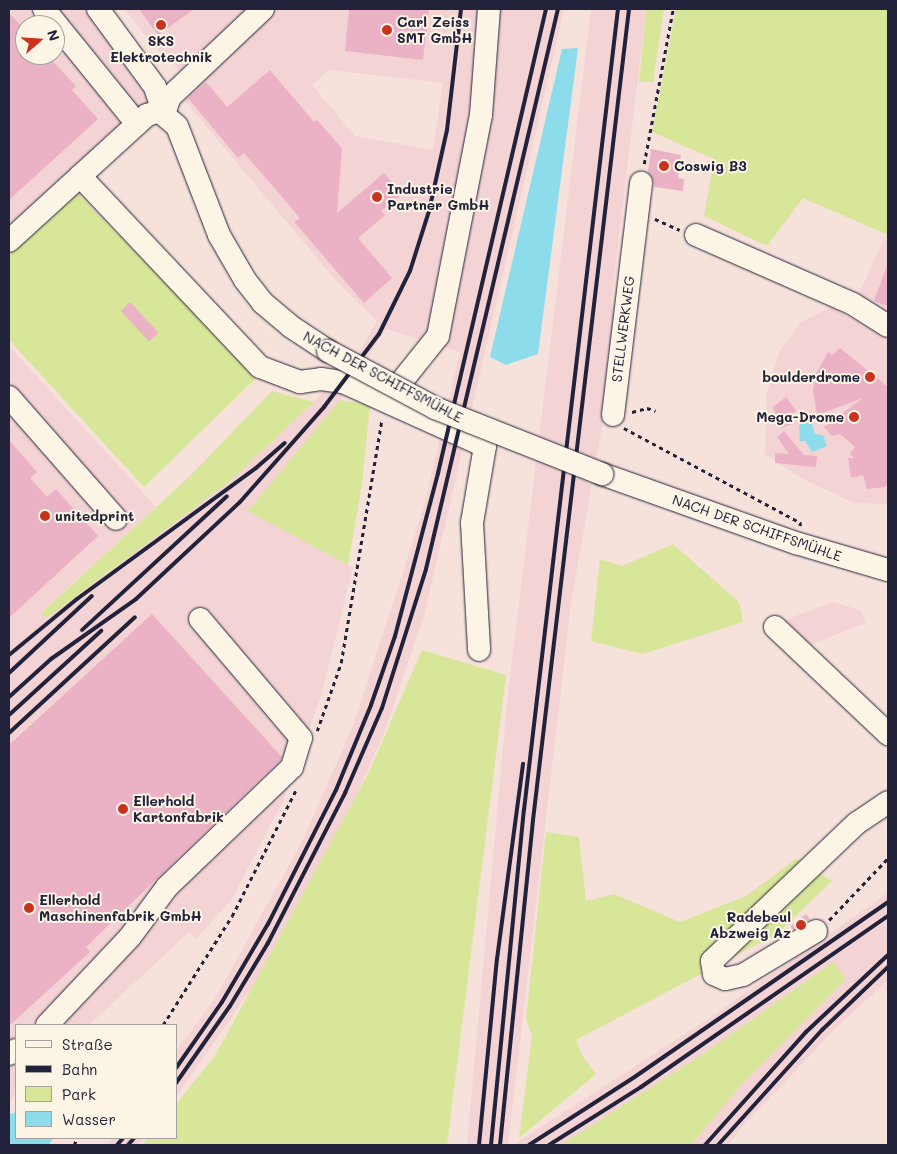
<!DOCTYPE html>
<html>
<head>
<meta charset="utf-8">
<style>
  body { margin:0 }
  #map { position:relative; width:897px; height:1154px; overflow:hidden; background:#f7e1db; font-family:Mali,sans-serif }
  div>[style] { position:absolute }
  [style*='--x'] { left:calc(var(--x)*1px); top:calc(var(--y)*1px); width:calc(var(--w)*1px); rotate:calc(var(--a)*1deg) }
  .built>* { inset:0; background:#f3d3d4 }
  .green>* { inset:0; background:#d8e69a }
  .water>* { inset:0; background:#8ddceb }
  .building>* { inset:0; background:#ebb2c5; transform-origin:0 0 }
  .path>* { height:2.5px; margin-top:-1.25px; transform-origin:0; background:repeating-linear-gradient(90deg,#22223b 0 4px,transparent 0 8px) }
  .roads { filter:drop-shadow(0 0 1px #22223b) drop-shadow(0 0 1px #22223b) }
  .minor>* { height:22px; margin:-11px; padding:0 11px; transform-origin:11px; border-radius:11px; background:#fcf5e5 }
  .rail>* { height:4px; margin:-2px; padding:0 2px; transform-origin:2px; border-radius:2px; background:#22223b }
  .bridges { filter:drop-shadow(0 0 1px #22223b) drop-shadow(0 0 1px #22223b) }
  .minor-bridge>* { height:22px; margin:-11px; padding:0 11px; transform-origin:11px; border-radius:11px; background:#fcf5e5 }
  .dots>* { width:14px; height:14px; translate:-50% -50%; box-sizing:border-box; border:2px solid #fcf5e5; border-radius:50% }
  span { translate:-50% -50%; white-space:nowrap; text-align:center; line-height:1.15; -webkit-text-stroke:4px #fcf5e5; paint-order:stroke }
  .poi-label { font-size:14px; color:#22223b; font-weight:700 }
  .left { translate:0 -50%; text-align:left }
  .right { translate:-100% -50%; text-align:right }
  .street-label { font-size:14px; color:#22223b }
  .frame { position:absolute; inset:0; border:10px solid #22223b; pointer-events:none }
  .legend { position:absolute; left:15px; top:1024px; width:162px; height:115px; box-sizing:border-box; background:#fcf5e5; border:1px solid #a5a1a1; margin:0; padding:6px 9px; list-style:none; font-size:15px; color:#22223b }
  .legend li { display:flex; align-items:center; gap:10px; height:25px }
  .legend b { width:25px; border:1px solid #a5a1a1 }
  .north { position:absolute; left:15px; top:15px; width:50px; height:50px; box-sizing:border-box; background:#fcf5e5; border:1px solid #a5a1a1; border-radius:50%; rotate:71deg; font-size:14px; font-weight:700; line-height:20px; text-align:center; color:#22223b }
  .north::after { content:''; display:block; margin:auto; width:18px; height:22px; background:#c8321e; clip-path:polygon(50% 0,100% 100%,50% 72%,0 100%) }
</style>
</head>
<body>
<div id="map">
  <div class="built">
    <i style="clip-path:polygon(evenodd,9px 9px,85px 9px,153px 91px,145px 105px,9px 225px,9px 9px,25px 25px,55px 25px,55px 55px,25px 55px,25px 25px)"></i>
    <i style="clip-path:polygon(125px 9px,254px 9px,182px 72px,149px 41px)"></i>
    <i style="clip-path:polygon(evenodd,274px 9px,564px 9px,424px 616px,384px 733px,332px 850px,270px 962px,176px 1097px,176px 1051px,216px 997px,304px 838px,354px 723px,424px 507px,460px 352px,386px 329px,340px 400px,300px 451px,348px 565px,353px 567px,321px 696px,284px 799px,232px 899px,197px 938px,189px 932px,89px 1025px,16px 1025px,16px 1093px,9px 1100px,9px 346px,156px 507px,41px 612px,47px 618px,230px 481px,352px 365px,377px 321px,338px 283px,185px 101px,185px 92px,194px 80px,274px 9px,329px 70px,443px 83px,433px 150px,355px 136px,312px 85px,329px 70px)"></i>
    <i style="clip-path:polygon(591px 9px,646px 9px,611px 303px,621px 318px,571px 603px,508px 1145px,467px 1145px,508px 694px)"></i>
    <i style="clip-path:polygon(884px 239px,888px 241px,888px 317px,856px 300px)"></i>
    <i style="clip-path:polygon(831px 307px,888px 338px,888px 504px,854px 503px,801px 478px,765px 454px,767px 393px,779px 352px,800px 323px)"></i>
    <i style="clip-path:polygon(833px 602px,860px 610px,866px 623px,807px 646px,777px 623px)"></i>
    <i style="clip-path:polygon(888px 893px,888px 980px,835px 1029px,742px 1127px,728px 1145px,691px 1145px,833px 962px,703px 1054px,561px 1145px,513px 1145px,705px 1021px)"></i>
    <i style="clip-path:polygon(113px 1138px,144px 1138px,138px 1145px,107px 1145px)"></i>
  </div>
  <div class="green">
    <i style="clip-path:polygon(646px 9px,664px 9px,653px 82px,639px 82px)"></i>
    <i style="clip-path:polygon(676px 9px,888px 9px,888px 235px,803px 198px,767px 246px,704px 216px,714px 159px,652px 132px)"></i>
    <i style="clip-path:polygon(74px 190px,259px 375px,144px 487px,9px 340px,9px 252px)"></i>
    <i style="clip-path:polygon(272px 391px,314px 402px,230px 481px,47px 618px,41px 613px,190px 476px)"></i>
    <i style="clip-path:polygon(340px 400px,370px 405px,362px 484px,348px 565px,248px 511px)"></i>
    <i style="clip-path:polygon(673px 544px,739px 602px,743px 622px,643px 654px,591px 641px,600px 559px,622px 566px)"></i>
    <i style="clip-path:polygon(422px 650px,506px 675px,447px 1145px,142px 1145px,149px 1138px,176px 1138px,176px 1104px,215px 1056px,369px 772px)"></i>
    <i style="clip-path:polygon(546px 832px,579px 837px,586px 901px,614px 894px,680px 922px,746px 896px,796px 859px,832px 881px,777px 934px,576px 1040px,583px 1057px,596px 1074px,519px 1138px,532px 1035px,526px 1019px)"></i>
    <i style="clip-path:polygon(833px 962px,846px 979px,741px 1085px,691px 1145px,561px 1145px,703px 1054px)"></i>
  </div>
  <div class="water">
    <i style="clip-path:polygon(578px 48px,538px 354px,506px 365px,490px 357px,562px 49px)"></i>
    <i style="clip-path:polygon(804px 419px,811px 421px,815px 434px,823px 435px,827px 446px,812px 452px,805px 441px,800px 441px,799px 426px)"></i>
    <i style="clip-path:polygon(16px 1112px,16px 1138px,53px 1138px,49px 1145px,9px 1145px,9px 1115px)"></i>
  </div>
  <div class="building">
    <i style="clip-path:polygon(139px 9px,194px 9px,158px 35px)"></i>
    <i style="clip-path:polygon(349px 9px,429px 9px,423px 60px,345px 51px)"></i>
    <i style="clip-path:polygon(9px 13px,25px 30px,25px 55px,47px 55px,76px 86px,72px 90px,98px 119px,9px 200px)"></i>
    <i style="clip-path:polygon(270px 70px,314px 122px,317px 120px,342px 148px,337px 213px,384px 173px,402px 194px,381px 211px,385px 215px,358px 238px,392px 278px,364px 303px,294px 222px,300px 218px,244px 153px,238px 158px,188px 98px,206px 82px,227px 107px)"></i>
    <i style="clip-path:polygon(651px 149px,681px 155px,678px 178px,684px 179px,683px 191px,654px 187px,653px 179px,648px 172px)"></i>
    <i style="clip-path:polygon(887px 266px,888px 267px,888px 306px,874px 301px)"></i>
    <i style="left:130px;top:302px;width:42px;height:13px;rotate:47deg"></i>
    <i style="clip-path:polygon(840px 348px,888px 387px,888px 483px,885px 487px,867px 489px,863px 475px,851px 478px,848px 458px,854px 458px,850px 454px,855px 447px,840px 434px,832px 436px,824px 427px,863px 398px,817px 415px,813px 391px,816px 374px,828px 352px,832px 355px)"></i>
    <i style="clip-path:polygon(786px 397px,796px 411px,789px 417px,792px 424px,781px 428px,773px 407px)"></i>
    <i style="clip-path:polygon(784px 431px,804px 455px,817px 456px,816px 467px,775px 463px,775px 453px,789px 454px,777px 437px)"></i>
    <i style="clip-path:polygon(9px 440px,37px 472px,30px 478px,47px 497px,56px 489px,98px 536px,9px 618px)"></i>
    <i style="clip-path:polygon(152px 614px,282px 757px,280px 760px,86px 947px,90px 952px,9px 1026px,9px 745px)"></i>
    <i style="left:806px;top:914px;width:6px;height:20px;rotate:51deg"></i>
  </div>
  <div class="path">
    <i style="--x:644;--y:164;--w:158;--a:-79.4"></i>
    <i style="--x:655;--y:219;--w:27;--a:24"></i>
    <i style="--x:632;--y:412;--w:16;--a:-15"></i>
    <i style="--x:647;--y:408;--w:9;--a:18"></i>
    <i style="--x:624;--y:428;--w:201;--a:28.2"></i>
    <i style="--x:801;--y:523;--w:3;--a:108"></i>
    <i style="--x:317;--y:731;--w:72;--a:-70.6"></i>
    <i style="--x:341;--y:663;--w:247;--a:-80.5"></i>
    <i style="--x:829;--y:920;--w:86;--a:-46.4"></i>
    <i style="--x:163;--y:1025;--w:129;--a:-57.7"></i>
    <i style="--x:232;--y:916;--w:141;--a:-63.1"></i>
    <i style="--x:74;--y:1145;--w:8;--a:-67"></i>
  </div>
  <div class="roads">
    <div class="minor">
      <i style="--x:44;--y:9;--w:148;--a:51"></i>
      <i style="--x:98;--y:9;--w:97;--a:53.8"></i>
      <i style="--x:155;--y:87;--w:28;--a:72"></i>
      <i style="--x:164;--y:114;--w:18;--a:-71"></i>
      <i style="--x:170;--y:97;--w:128;--a:-43.4"></i>
      <i style="--x:80;--y:176;--w:262;--a:46.7"></i>
      <i style="--x:260;--y:367;--w:43;--a:20.6"></i>
      <i style="--x:300;--y:382;--w:21;--a:-8"></i>
      <i style="--x:321;--y:379;--w:22;--a:8"></i>
      <i style="--x:343;--y:382;--w:156;--a:24.3"></i>
      <i style="--x:485;--y:446;--w:78;--a:99.6"></i>
      <i style="--x:472;--y:523;--w:127;--a:86.8"></i>
      <i style="--x:696;--y:235;--w:171;--a:23.7"></i>
      <i style="--x:853;--y:304;--w:41;--a:32.2"></i>
      <i style="--x:9;--y:241;--w:187;--a:-42.4"></i>
      <i style="--x:147;--y:115;--w:13;--a:-18"></i>
      <i style="--x:159;--y:111;--w:23;--a:40"></i>
      <i style="--x:177;--y:126;--w:117;--a:68.9"></i>
      <i style="--x:219;--y:235;--w:52;--a:60"></i>
      <i style="--x:245;--y:280;--w:29;--a:52"></i>
      <i style="--x:263;--y:303;--w:35;--a:40"></i>
      <i style="--x:290;--y:326;--w:45;--a:33.3"></i>
      <i style="--x:9;--y:397;--w:162;--a:48.7"></i>
      <i style="--x:386;--y:401;--w:83;--a:-51.3"></i>
      <i style="--x:438;--y:336;--w:225;--a:-79"></i>
      <i style="--x:481;--y:115;--w:106;--a:-85.7"></i>
      <i style="--x:613;--y:415;--w:234;--a:-83.1"></i>
      <i style="--x:602;--y:474;--w:206;--a:19.6"></i>
      <i style="--x:796;--y:543;--w:96;--a:16.4"></i>
      <i style="--x:775;--y:627;--w:156;--a:43.4"></i>
      <i style="--x:816;--y:931;--w:85;--a:148.9"></i>
      <i style="--x:743;--y:975;--w:18;--a:167"></i>
      <i style="--x:725;--y:979;--w:12;--a:-156"></i>
      <i style="--x:714;--y:974;--w:13;--a:-99"></i>
      <i style="--x:712;--y:961;--w:200;--a:-43.6"></i>
      <i style="--x:857;--y:823;--w:37;--a:-34"></i>
      <i style="--x:47;--y:1025;--w:121;--a:-46.7"></i>
      <i style="--x:130;--y:937;--w:62;--a:-53.5"></i>
      <i style="--x:167;--y:887;--w:173;--a:-43.8"></i>
      <i style="--x:292;--y:767;--w:30;--a:-73"></i>
      <i style="--x:301;--y:738;--w:156;--a:-130.3"></i>
      <i style="--x:9;--y:1054;--w:8;--a:-30"></i>
    </div>
  </div>
  <div class="rail">
    <i style="--x:82;--y:630;--w:197;--a:-42.7"></i>
    <i style="--x:9;--y:655;--w:88;--a:-39.5"></i>
    <i style="--x:77;--y:599;--w:222;--a:-36.2"></i>
    <i style="--x:256;--y:468;--w:38;--a:-41"></i>
    <i style="--x:9;--y:673;--w:113;--a:-42.9"></i>
    <i style="--x:9;--y:697;--w:57;--a:-42.1"></i>
    <i style="--x:51;--y:659;--w:104;--a:-35.2"></i>
    <i style="--x:136;--y:599;--w:142;--a:-43"></i>
    <i style="--x:240;--y:502;--w:127;--a:-48.5"></i>
    <i style="--x:324;--y:407;--w:91;--a:-53"></i>
    <i style="--x:379;--y:334;--w:70;--a:-63.8"></i>
    <i style="--x:410;--y:271;--w:63;--a:-72.4"></i>
    <i style="--x:429;--y:211;--w:83;--a:-77.5"></i>
    <i style="--x:447;--y:130;--w:122;--a:-83.4"></i>
    <i style="--x:9;--y:715;--w:125;--a:-42.4"></i>
    <i style="--x:9;--y:733;--w:171;--a:-42.6"></i>
    <i style="--x:176;--y:1068;--w:80;--a:-55.1"></i>
    <i style="--x:222;--y:1002;--w:91;--a:-59.5"></i>
    <i style="--x:268;--y:924;--w:150;--a:-63.1"></i>
    <i style="--x:336;--y:790;--w:92;--a:-67.6"></i>
    <i style="--x:371;--y:705;--w:73;--a:-70.8"></i>
    <i style="--x:395;--y:636;--w:169;--a:-75.2"></i>
    <i style="--x:438;--y:473;--w:476;--a:-76.9"></i>
    <i style="--x:176;--y:1083;--w:94;--a:-55"></i>
    <i style="--x:230;--y:1006;--w:74;--a:-58.9"></i>
    <i style="--x:268;--y:943;--w:169;--a:-62.8"></i>
    <i style="--x:345;--y:793;--w:93;--a:-66.5"></i>
    <i style="--x:382;--y:708;--w:146;--a:-72.4"></i>
    <i style="--x:426;--y:569;--w:575;--a:-76.74"></i>
    <i style="--x:117;--y:1145;--w:9;--a:-49"></i>
    <i style="--x:128;--y:1145;--w:9;--a:-49"></i>
    <i style="--x:479;--y:1145;--w:187;--a:-84.5"></i>
    <i style="--x:497;--y:959;--w:197;--a:-82.4"></i>
    <i style="--x:491;--y:1145;--w:337;--a:-84.4"></i>
    <i style="--x:524;--y:810;--w:806;--a:-83.31"></i>
    <i style="--x:500;--y:1145;--w:327;--a:-84.2"></i>
    <i style="--x:533;--y:820;--w:817;--a:-83.25"></i>
    <i style="--x:529;--y:1145;--w:127;--a:-32.8"></i>
    <i style="--x:636;--y:1076;--w:306;--a:-34.6"></i>
    <i style="--x:549;--y:1145;--w:109;--a:-32.2"></i>
    <i style="--x:641;--y:1087;--w:300;--a:-34.7"></i>
    <i style="--x:705;--y:1145;--w:152;--a:-48.2"></i>
    <i style="--x:806;--y:1032;--w:112;--a:-43.2"></i>
    <i style="--x:718;--y:1145;--w:155;--a:-47.9"></i>
    <i style="--x:822;--y:1030;--w:91;--a:-43.7"></i>
  </div>
  <div class="bridges">
    <div class="minor-bridge">
      <i style="--x:328;--y:351;--w:121;--a:28"></i>
      <i style="--x:435;--y:408;--w:180;--a:21.6"></i>
    </div>
  </div>
  <div class="dots">
    <i style="left:161px;top:25px;background:#c8321e"></i>
    <i style="left:387px;top:30px;background:#c8321e"></i>
    <i style="left:664px;top:166px;background:#c8321e"></i>
    <i style="left:377px;top:197px;background:#c8321e"></i>
    <i style="left:870px;top:377px;background:#c8321e"></i>
    <i style="left:854px;top:417px;background:#c8321e"></i>
    <i style="left:45px;top:516px;background:#c8321e"></i>
    <i style="left:123px;top:809px;background:#c8321e"></i>
    <i style="left:29px;top:908px;background:#c8321e"></i>
    <i style="left:801px;top:925px;background:#c8321e"></i>
  </div>
  <div class="poi-label">
    <span class="left" style="left:397px;top:30px">Carl Zeiss<br>SMT GmbH</span>
    <span style="left:161px;top:49px">SKS<br>Elektrotechnik</span>
    <span class="left" style="left:674px;top:166px">Coswig B3</span>
    <span class="left" style="left:387px;top:197px">Industrie<br>Partner GmbH</span>
    <span class="right" style="left:860px;top:377px">boulderdrome</span>
    <span class="right" style="left:844px;top:417px">Mega-Drome</span>
    <span class="left" style="left:55px;top:516px">unitedprint</span>
    <span class="left" style="left:133px;top:809px">Ellerhold<br>Kartonfabrik</span>
    <span class="left" style="left:39px;top:908px">Ellerhold<br>Maschinenfabrik GmbH</span>
    <span class="right" style="left:791px;top:925px">Radebeul<br>Abzweig Az</span>
  </div>
  <div class="street-label">
    <span style="left:623px;top:329px;rotate:-83deg">STELLWERKWEG</span>
    <span style="left:383px;top:377px;rotate:28deg">NACH DER SCHIFFSMÜHLE</span>
    <span style="left:757px;top:528px;rotate:19deg">NACH DER SCHIFFSMÜHLE</span>
  </div>
  <div class="frame"></div>
  <ul class="legend">
  <li><b style="height:6px;background:#fcf5e5"></b>Straße</li>
  <li><b style="height:6px;background:#22223b"></b>Bahn</li>
  <li><b style="height:14px;background:#d8e69a"></b>Park</li>
  <li><b style="height:14px;background:#8ddceb"></b>Wasser</li>
  </ul>
  <div class="north">N</div>
</div>
</body>
</html>
